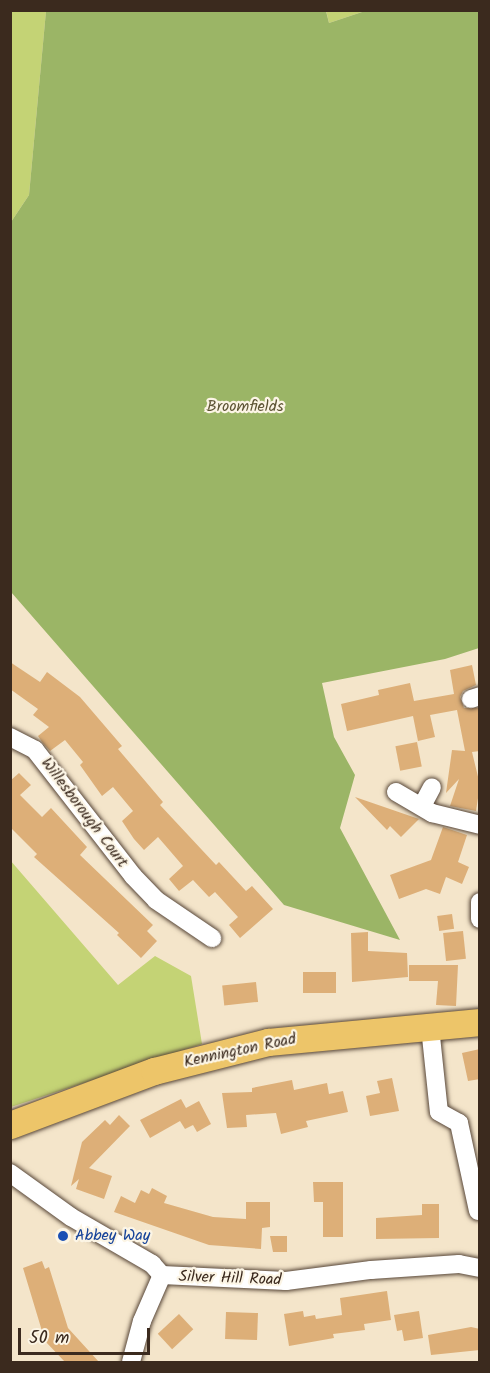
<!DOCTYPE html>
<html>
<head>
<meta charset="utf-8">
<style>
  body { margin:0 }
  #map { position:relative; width:490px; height:1373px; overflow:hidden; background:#f4e5ca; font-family:Kalam,sans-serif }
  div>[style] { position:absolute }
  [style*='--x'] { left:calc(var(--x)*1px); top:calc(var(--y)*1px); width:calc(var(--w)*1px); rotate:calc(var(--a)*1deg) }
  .green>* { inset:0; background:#c4d375 }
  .forest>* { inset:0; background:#9bb566 }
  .building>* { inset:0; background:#ddaf78; transform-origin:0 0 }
  .roads { filter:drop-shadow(0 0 2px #574638) drop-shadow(0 0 2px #574638) }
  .minor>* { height:18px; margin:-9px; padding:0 9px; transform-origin:9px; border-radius:9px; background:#fff }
  .primary>* { height:27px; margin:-13.5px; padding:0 13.5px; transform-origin:13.5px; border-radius:13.5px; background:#edc569 }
  .dots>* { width:16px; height:16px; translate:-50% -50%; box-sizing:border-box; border:3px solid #fcf5e5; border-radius:50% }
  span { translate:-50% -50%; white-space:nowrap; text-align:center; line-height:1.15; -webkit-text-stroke:4.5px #fcf5e5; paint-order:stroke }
  .park-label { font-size:16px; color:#5d5434 }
  .street-label { font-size:16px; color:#3b2a1e }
  .transit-label { font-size:16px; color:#164399 }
  .left { translate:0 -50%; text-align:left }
  .frame { position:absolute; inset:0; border:12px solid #3b2a1e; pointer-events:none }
  .scale { position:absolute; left:18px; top:1328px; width:132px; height:27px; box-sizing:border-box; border:3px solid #3b2a1e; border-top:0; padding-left:8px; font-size:18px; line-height:21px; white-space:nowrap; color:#3b2a1e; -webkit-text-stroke:4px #fcf5e5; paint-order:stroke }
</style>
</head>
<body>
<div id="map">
  <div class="green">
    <i style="clip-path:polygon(326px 10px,365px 11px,329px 23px)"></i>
    <i style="clip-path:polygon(11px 11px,46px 11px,29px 195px,11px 222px)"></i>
    <i style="clip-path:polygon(10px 860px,118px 985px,155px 956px,191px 976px,202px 1044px,11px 1107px)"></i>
  </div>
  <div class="forest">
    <i style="clip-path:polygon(326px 11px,329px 23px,365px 11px,479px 11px,479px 648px,445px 659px,322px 683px,334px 737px,355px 775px,340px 828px,400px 940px,284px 905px,11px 592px,11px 222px,29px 195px,46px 11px)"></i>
  </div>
  <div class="building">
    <i style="clip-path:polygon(10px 662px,40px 682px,47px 672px,80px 697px,122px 746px,118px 749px,163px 802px,160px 805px,216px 865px,219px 862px,246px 891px,252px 886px,273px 909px,240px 938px,229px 925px,238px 917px,215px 892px,209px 897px,193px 880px,179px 891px,169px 879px,183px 866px,158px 837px,144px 850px,134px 839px,122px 821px,133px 811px,113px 787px,102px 796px,80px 765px,83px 762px,65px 740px,50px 751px,42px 742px,38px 736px,49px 727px,33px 715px,38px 709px,10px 689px)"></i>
    <i style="clip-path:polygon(472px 665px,476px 685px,463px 691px,460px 697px,464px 708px,480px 708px,480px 751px,472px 752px,480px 785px,476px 811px,450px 806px,459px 779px,446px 793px,452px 750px,465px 751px,457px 710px,430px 715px,435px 737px,418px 741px,413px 716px,347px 731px,341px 704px,379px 695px,378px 690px,410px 683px,414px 701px,454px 694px,450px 670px)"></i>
    <i style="left:417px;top:742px;width:25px;height:22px;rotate:79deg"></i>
    <i style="clip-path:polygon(19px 773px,31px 785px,20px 795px,42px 817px,51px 808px,87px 847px,80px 855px,153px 925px,147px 931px,157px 941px,141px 958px,117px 935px,119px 933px,34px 857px,37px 854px,10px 827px,10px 781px)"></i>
    <i style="clip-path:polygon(355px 797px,419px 819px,401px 837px,390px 826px,387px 830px)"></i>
    <i style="clip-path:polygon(443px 827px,467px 835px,458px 862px,469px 867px,462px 884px,446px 877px,440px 894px,426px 889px,399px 899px,390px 875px,431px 860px)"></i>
    <i style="left:452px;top:914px;width:15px;height:15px;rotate:82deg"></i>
    <i style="left:463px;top:931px;width:28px;height:20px;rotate:84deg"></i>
    <i style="clip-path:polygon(368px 932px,368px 951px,407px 953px,408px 977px,352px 982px,351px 933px)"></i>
    <i style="clip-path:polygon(409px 965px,458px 965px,456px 1006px,436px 1005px,438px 981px,409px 981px)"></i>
    <i style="left:303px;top:972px;width:33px;height:21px"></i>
    <i style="left:256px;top:982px;width:20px;height:34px;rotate:84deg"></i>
    <i style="clip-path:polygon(480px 1049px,480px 1079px,468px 1081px,462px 1053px)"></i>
    <i style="clip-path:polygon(392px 1078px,399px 1111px,370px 1116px,366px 1096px,380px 1093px,377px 1081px)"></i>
    <i style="clip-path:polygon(292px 1080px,294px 1090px,327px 1083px,329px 1094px,343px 1091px,348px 1112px,306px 1121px,308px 1127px,281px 1134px,276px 1113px,246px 1115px,247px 1127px,227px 1128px,222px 1093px,252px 1092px,252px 1088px)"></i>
    <i style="clip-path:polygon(181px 1099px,186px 1108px,199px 1101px,211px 1124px,197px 1132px,193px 1125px,185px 1129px,180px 1121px,150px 1138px,140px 1120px)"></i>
    <i style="clip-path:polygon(119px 1115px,130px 1126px,89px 1168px,112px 1176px,104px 1199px,76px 1189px,79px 1179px,71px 1186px,82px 1142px,105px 1120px,110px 1125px)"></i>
    <i style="clip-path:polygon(313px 1182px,343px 1182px,343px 1237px,323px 1237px,323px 1202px,314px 1202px)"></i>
    <i style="clip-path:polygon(152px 1188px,167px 1196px,164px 1203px,213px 1217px,246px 1219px,246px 1202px,270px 1202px,270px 1227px,262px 1228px,261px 1249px,209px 1245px,114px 1212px,121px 1196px,135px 1203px,141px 1190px,149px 1194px)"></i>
    <i style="clip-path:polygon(422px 1204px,439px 1204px,439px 1238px,376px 1239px,376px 1218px,422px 1215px)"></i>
    <i style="clip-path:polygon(270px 1236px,287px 1236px,287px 1252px,273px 1252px)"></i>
    <i style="clip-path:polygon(42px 1261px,45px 1269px,49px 1267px,68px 1328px,99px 1362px,65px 1362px,45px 1341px,23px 1268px)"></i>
    <i style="clip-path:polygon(387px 1291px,391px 1320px,364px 1324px,365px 1330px,333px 1334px,334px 1338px,289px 1346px,284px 1314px,303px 1311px,304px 1317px,315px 1315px,316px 1319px,342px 1315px,340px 1298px)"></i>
    <i style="clip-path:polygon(419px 1311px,423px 1338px,404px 1341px,402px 1330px,397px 1331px,394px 1315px)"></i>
    <i style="left:226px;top:1312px;width:32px;height:27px;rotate:2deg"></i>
    <i style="left:179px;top:1314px;width:21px;height:29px;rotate:47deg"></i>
    <i style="clip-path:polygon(471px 1327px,480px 1329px,480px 1350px,431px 1355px,428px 1335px)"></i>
  </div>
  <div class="roads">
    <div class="minor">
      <i style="--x:471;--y:699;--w:9;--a:-18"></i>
      <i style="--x:10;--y:737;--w:28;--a:27"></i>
      <i style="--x:35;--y:750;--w:160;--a:52.1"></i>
      <i style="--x:133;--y:876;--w:33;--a:46"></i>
      <i style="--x:156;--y:900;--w:68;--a:34.2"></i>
      <i style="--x:396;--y:792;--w:42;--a:30.3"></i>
      <i style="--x:432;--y:813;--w:49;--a:14"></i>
      <i style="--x:422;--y:806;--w:21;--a:-62"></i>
      <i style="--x:480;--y:902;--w:17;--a:90"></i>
      <i style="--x:430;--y:1027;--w:85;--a:84"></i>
      <i style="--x:439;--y:1112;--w:23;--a:29"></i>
      <i style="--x:459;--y:1123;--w:90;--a:77.8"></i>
      <i style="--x:10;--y:1173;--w:75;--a:35.8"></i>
      <i style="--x:71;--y:1217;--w:94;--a:30.1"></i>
      <i style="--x:152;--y:1264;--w:15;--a:48"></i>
      <i style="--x:162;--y:1275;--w:124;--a:2.8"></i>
      <i style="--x:286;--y:1281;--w:86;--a:-7.4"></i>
      <i style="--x:371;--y:1270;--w:88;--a:-3.9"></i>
      <i style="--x:459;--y:1264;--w:21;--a:11"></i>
      <i style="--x:131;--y:1362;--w:42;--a:-75"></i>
      <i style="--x:142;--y:1321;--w:50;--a:-66.5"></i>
    </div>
    <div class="primary">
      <i style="--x:10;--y:1125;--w:154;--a:-20.6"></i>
      <i style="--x:154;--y:1071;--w:118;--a:-14.3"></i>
      <i style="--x:268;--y:1042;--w:213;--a:-5.4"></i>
    </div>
  </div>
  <div class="dots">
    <i style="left:63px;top:1236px;background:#1a4fb4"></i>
  </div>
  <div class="park-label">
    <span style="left:245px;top:407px">Broomfields</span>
  </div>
  <div class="street-label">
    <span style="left:84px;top:813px;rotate:53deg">Willesborough Court</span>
    <span style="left:240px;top:1051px;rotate:-12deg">Kennington Road</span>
    <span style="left:230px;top:1279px;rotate:2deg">Silver Hill Road</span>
  </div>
  <div class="transit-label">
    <span class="left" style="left:75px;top:1236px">Abbey Way</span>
  </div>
  <div class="frame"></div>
  <div class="scale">50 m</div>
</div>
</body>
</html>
